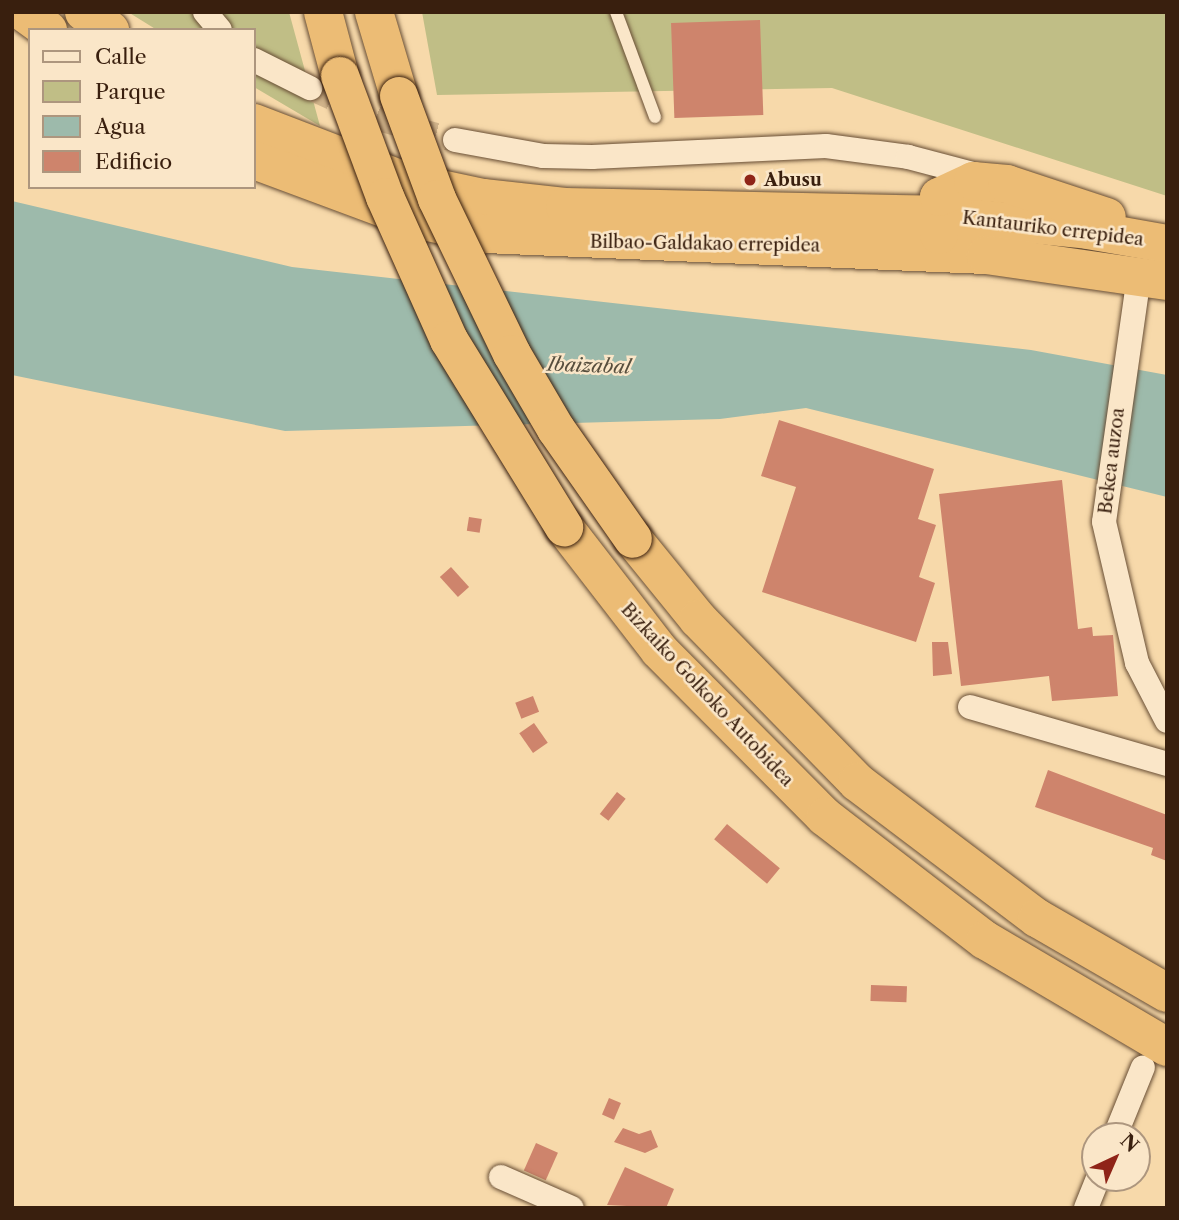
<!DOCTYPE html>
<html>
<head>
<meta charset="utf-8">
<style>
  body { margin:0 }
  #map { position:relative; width:1179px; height:1220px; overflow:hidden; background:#f7d9aa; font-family:"Libre Caslon Text",serif }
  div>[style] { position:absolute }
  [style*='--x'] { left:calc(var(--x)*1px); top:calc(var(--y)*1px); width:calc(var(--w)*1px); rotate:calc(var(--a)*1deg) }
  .green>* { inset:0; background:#c0be86 }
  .water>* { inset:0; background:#9dbaab }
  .building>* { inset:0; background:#ce846c; transform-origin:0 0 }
  .street-tunnel>* { height:24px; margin-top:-12px; transform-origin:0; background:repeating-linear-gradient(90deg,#d1b48b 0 24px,transparent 0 36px) }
  .roads { filter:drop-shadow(0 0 2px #684e35) drop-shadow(0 0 2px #684e35) }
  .lane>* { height:12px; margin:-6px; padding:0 6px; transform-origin:6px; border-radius:6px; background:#fae6c8 }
  .street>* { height:24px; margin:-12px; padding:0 12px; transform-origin:12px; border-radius:12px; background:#fae6c8 }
  .highway>* { height:38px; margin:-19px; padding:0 19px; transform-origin:19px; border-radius:19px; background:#ecbc75 }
  .bridges { filter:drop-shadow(0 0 2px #391f0e) drop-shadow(0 0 2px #391f0e) }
  .highway-bridge>* { height:38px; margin:-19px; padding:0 19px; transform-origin:19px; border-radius:19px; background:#ecbc75 }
  .dots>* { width:19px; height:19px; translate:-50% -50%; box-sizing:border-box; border:4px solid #fae6c8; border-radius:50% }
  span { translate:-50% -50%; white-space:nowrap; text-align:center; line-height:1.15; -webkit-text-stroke:5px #fae6c8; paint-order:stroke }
  .poi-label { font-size:18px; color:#391f0e; font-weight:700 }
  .left { translate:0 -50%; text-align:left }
  .street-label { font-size:18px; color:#391f0e }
  .water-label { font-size:19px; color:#574e3d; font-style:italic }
  .frame { position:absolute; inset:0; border:14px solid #391f0e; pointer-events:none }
  .legend { position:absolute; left:28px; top:28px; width:228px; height:161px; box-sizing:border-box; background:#fae6c8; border:2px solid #ad967e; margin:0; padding:9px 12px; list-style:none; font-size:21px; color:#391f0e }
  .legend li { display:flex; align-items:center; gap:14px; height:35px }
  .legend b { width:35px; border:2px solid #ad967e }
  .north { position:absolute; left:1081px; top:1122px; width:70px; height:70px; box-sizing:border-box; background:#fae6c8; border:2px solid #ad967e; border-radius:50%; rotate:44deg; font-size:19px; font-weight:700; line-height:28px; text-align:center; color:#391f0e }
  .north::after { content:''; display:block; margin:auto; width:24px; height:32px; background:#8f2418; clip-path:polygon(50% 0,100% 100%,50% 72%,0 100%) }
</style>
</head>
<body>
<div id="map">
  <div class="green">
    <i style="clip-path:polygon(128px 12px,289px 12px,320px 126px,254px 87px,254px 30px,157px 30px)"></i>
    <i style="clip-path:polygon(422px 12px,1167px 12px,1167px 196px,832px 88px,437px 95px)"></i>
  </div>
  <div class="water">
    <i style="clip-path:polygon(12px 201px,292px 267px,1031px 350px,1167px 375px,1167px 497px,806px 408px,720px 419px,285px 431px,12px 375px)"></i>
  </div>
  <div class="building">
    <i style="left:760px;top:20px;width:95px;height:89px;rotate:88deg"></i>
    <i style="clip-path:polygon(779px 420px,934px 469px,918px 519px,936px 525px,919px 577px,935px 583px,916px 642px,762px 592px,796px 487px,761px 476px)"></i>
    <i style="clip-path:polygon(1062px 480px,1078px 629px,1092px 627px,1093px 636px,1113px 635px,1118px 696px,1052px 701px,1049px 676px,961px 686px,939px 494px)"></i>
    <i style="left:469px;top:517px;width:13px;height:14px;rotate:9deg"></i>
    <i style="left:451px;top:567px;width:27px;height:15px;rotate:48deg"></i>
    <i style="clip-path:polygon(932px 642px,948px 642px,952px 674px,933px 676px)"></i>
    <i style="left:533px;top:696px;width:17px;height:19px;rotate:69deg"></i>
    <i style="left:534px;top:723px;width:24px;height:18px;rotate:55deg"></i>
    <i style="clip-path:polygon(1048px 770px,1167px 815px,1167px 861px,1151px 855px,1153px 848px,1035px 807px)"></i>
    <i style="left:617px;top:792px;width:11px;height:28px;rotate:38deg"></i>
    <i style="left:727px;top:824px;width:69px;height:20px;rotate:40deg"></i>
    <i style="left:871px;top:985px;width:36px;height:16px;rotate:2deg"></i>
    <i style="left:609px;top:1098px;width:13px;height:18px;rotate:23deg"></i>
    <i style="clip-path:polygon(623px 1128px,639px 1134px,651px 1130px,658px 1147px,645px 1153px,614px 1142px)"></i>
    <i style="left:536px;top:1143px;width:24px;height:30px;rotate:24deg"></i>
    <i style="clip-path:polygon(625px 1167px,674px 1189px,666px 1208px,607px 1205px)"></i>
  </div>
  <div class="street-tunnel">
    <i style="--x:310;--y:88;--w:75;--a:24.5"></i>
    <i style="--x:378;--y:119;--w:80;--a:15.3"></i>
  </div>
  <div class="roads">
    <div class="lane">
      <i style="--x:616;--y:12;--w:112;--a:69.6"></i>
    </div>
    <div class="street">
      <i style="--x:205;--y:12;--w:23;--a:50"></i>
      <i style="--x:254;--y:60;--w:63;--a:26.6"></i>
      <i style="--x:455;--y:140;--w:89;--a:10.3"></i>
      <i style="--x:543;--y:156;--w:49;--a:1.2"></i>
      <i style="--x:592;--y:157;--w:234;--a:-2.7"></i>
      <i style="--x:826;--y:146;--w:83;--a:7.6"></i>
      <i style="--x:908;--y:157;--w:79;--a:14.7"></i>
      <i style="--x:1139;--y:276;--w:248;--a:98.1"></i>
      <i style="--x:1104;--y:522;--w:145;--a:76.8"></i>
      <i style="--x:1137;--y:663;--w:65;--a:62.7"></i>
      <i style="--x:970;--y:707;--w:205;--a:16.1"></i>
      <i style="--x:1115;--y:1136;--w:74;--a:-67.9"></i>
      <i style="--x:501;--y:1177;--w:77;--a:23.6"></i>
      <i style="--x:1086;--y:1208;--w:32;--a:-68"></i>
    </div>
    <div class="highway">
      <i style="--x:23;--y:12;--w:31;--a:36"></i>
      <i style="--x:84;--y:12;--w:32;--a:35"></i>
      <i style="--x:323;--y:12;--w:66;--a:75.1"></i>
      <i style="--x:374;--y:12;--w:88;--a:73.4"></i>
      <i style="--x:254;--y:123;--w:165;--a:21"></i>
      <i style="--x:408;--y:182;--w:77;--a:12"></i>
      <i style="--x:483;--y:198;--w:82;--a:6.3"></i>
      <i style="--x:565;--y:207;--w:374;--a:1.2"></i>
      <i style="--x:939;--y:215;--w:150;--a:5.7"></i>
      <i style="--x:1088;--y:230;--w:80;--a:10"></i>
      <i style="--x:254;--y:160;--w:170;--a:20.4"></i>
      <i style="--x:413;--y:219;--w:74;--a:11.8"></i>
      <i style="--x:485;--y:234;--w:501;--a:2.4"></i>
      <i style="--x:986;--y:255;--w:183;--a:8.2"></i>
      <i style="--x:939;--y:235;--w:38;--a:-90"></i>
      <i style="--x:939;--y:197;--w:38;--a:-25"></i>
      <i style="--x:973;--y:181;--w:34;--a:5"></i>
      <i style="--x:1007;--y:184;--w:105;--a:18.3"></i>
      <i style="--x:564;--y:527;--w:155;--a:52.3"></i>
      <i style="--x:659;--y:650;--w:235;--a:45.2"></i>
      <i style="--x:825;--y:817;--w:202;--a:37.6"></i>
      <i style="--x:985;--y:940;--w:211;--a:30.5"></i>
      <i style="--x:633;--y:539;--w:103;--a:50.9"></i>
      <i style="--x:698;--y:619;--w:228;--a:45.7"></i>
      <i style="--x:857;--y:782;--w:226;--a:37.1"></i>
      <i style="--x:1037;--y:918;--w:150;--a:30"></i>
    </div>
  </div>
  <div class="bridges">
    <div class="highway-bridge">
      <i style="--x:340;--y:76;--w:129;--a:69.6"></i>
      <i style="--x:385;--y:197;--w:157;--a:65.9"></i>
      <i style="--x:449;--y:340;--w:220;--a:58.4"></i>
      <i style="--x:399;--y:96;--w:110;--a:69.7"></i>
      <i style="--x:437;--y:199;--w:172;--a:64.2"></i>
      <i style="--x:512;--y:354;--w:87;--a:59.6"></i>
      <i style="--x:556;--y:429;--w:134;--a:55"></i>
    </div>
  </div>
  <div class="dots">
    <i style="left:750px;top:180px;background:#8f2418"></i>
  </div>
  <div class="poi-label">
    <span class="left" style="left:764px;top:180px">Abusu</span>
  </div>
  <div class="street-label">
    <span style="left:1053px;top:229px;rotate:7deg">Kantauriko errepidea</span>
    <span style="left:705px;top:244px;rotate:1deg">Bilbao-Galdakao errepidea</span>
    <span style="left:1112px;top:461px;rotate:-83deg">Bekea auzoa</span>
    <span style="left:707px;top:695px;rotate:47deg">Bizkaiko Golkoko Autobidea</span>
  </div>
  <div class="water-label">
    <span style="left:589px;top:366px;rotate:2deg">Ibaizabal</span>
  </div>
  <div class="frame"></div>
  <ul class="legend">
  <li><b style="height:9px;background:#fae6c8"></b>Calle</li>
  <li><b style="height:19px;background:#c0be86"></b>Parque</li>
  <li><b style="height:19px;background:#9dbaab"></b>Agua</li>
  <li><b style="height:19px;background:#ce846c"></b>Edificio</li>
  </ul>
  <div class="north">N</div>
</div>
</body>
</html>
